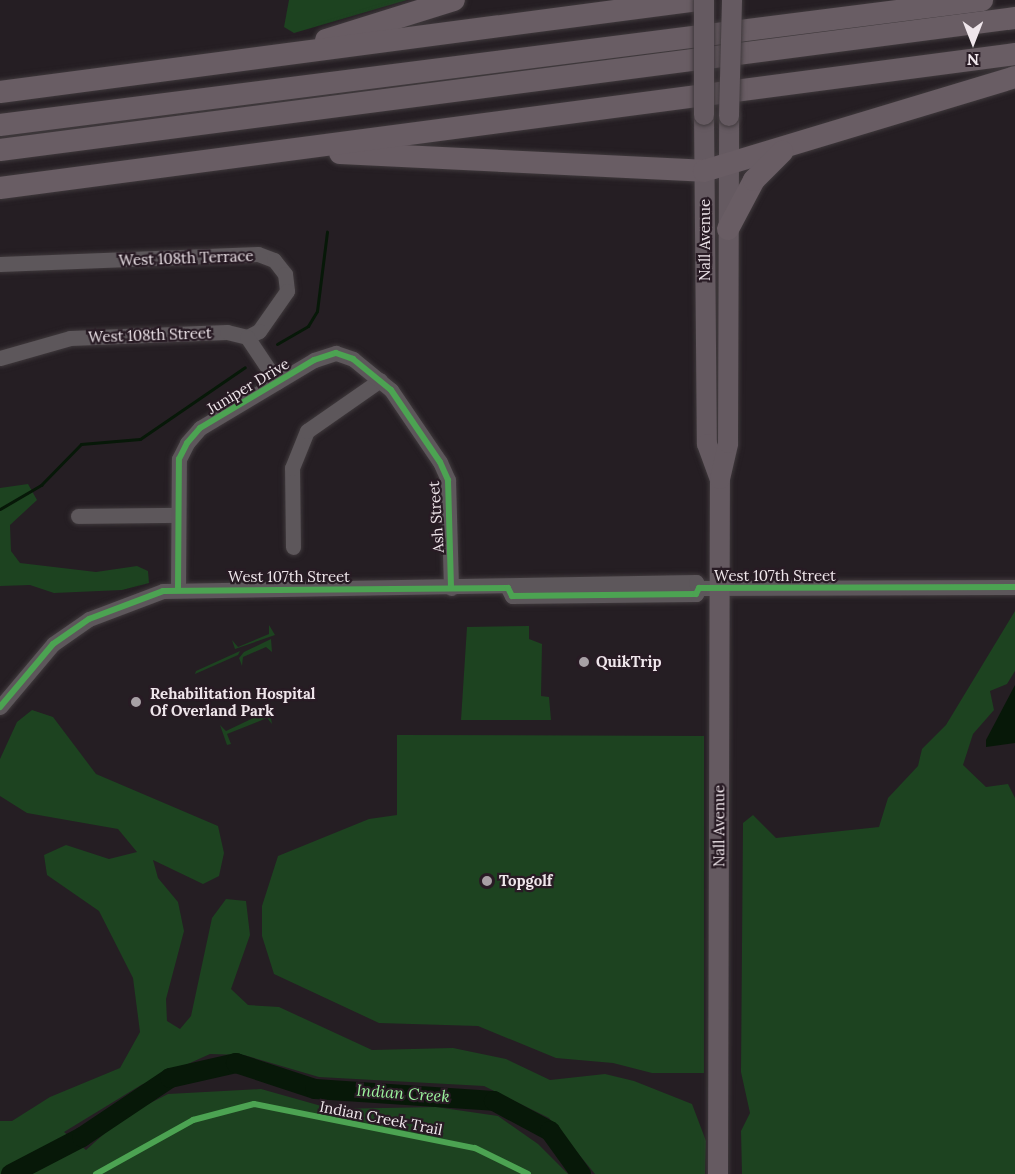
<!DOCTYPE html>
<html>
<head>
<meta charset="utf-8">
<style>
  body { margin:0 }
  #map { position:relative; width:1015px; height:1174px; overflow:hidden; background:#251e23; font-family:Lora,serif }
  div>[style] { position:absolute }
  [style*='--x'] { left:calc(var(--x)*1px); top:calc(var(--y)*1px); width:calc(var(--w)*1px); rotate:calc(var(--a)*1deg) }
  .green>* { inset:0; background:#1d4320 }
  .water>* { inset:0; background:#071808 }
  .stream>* { height:3px; margin:-1.5px; padding:0 1.5px; transform-origin:1.5px; border-radius:1.5px; background:#071808 }
  .river>* { height:20px; margin:-10px; padding:0 10px; transform-origin:10px; border-radius:10px; background:#071808 }
  .roads { filter:drop-shadow(0 0 2px #3f393c) drop-shadow(0 0 2px #3f393c) }
  .minor>* { height:15px; margin:-7.5px; padding:0 7.5px; transform-origin:7.5px; border-radius:7.5px; background:#5d575b }
  .major>* { height:20px; margin:-10px; padding:0 10px; transform-origin:10px; border-radius:10px; background:#655a61 }
  .highway>* { height:22px; margin:-11px; padding:0 11px; transform-origin:11px; border-radius:11px; background:#695d64 }
  .bridges { filter:drop-shadow(0 0 2px #3f393c) drop-shadow(0 0 2px #3f393c) }
  .major-bridge>* { height:20px; margin:-10px; padding:0 10px; transform-origin:10px; border-radius:10px; background:#655a61 }
  .cycleway>* { height:6px; margin:-3px; padding:0 3px; transform-origin:3px; border-radius:3px; background:#4ca352 }
  .dots>* { width:16px; height:16px; translate:-50% -50%; box-sizing:border-box; border:3px solid #281b24; border-radius:50% }
  span { translate:-50% -50%; white-space:nowrap; text-align:center; line-height:1.15; -webkit-text-stroke:4.5px #281b24; paint-order:stroke }
  .street-label { font-size:15px; color:#efe6eb }
  .poi-label { font-size:15px; color:#efe6eb; font-weight:700 }
  .left { translate:0 -50%; text-align:left }
  .water-label { font-size:16px; color:#9df69f; font-style:italic }
  .north { position:absolute; left:943px; top:12px; width:60px; height:60px; -webkit-text-stroke:4px #281b24; paint-order:stroke; rotate:180deg; font-size:16px; font-weight:700; line-height:24px; text-align:center; color:#efe6eb }
  .north::after { content:''; display:block; margin:auto; width:21px; height:27px; background:#efe6eb; clip-path:polygon(50% 0,100% 100%,50% 72%,0 100%) }
</style>
</head>
<body>
<div id="map">
  <div class="green">
    <i style="clip-path:polygon(289px 0,407px 0,294px 33px,284px 27px)"></i>
    <i style="clip-path:polygon(28px 484px,37px 500px,10px 525px,11px 551px,20px 563px,96px 572px,137px 566px,148px 571px,149px 583px,122px 590px,54px 593px,30px 585px,0 586px,0 488px)"></i>
    <i style="clip-path:polygon(1015px 611px,1015px 671px,1007px 684px,990px 691px,994px 710px,973px 734px,963px 765px,986px 787px,1008px 784px,1015px 798px,1015px 1174px,742px 1174px,741px 1131px,750px 1113px,741px 1072px,743px 823px,753px 815px,776px 838px,879px 827px,888px 798px,918px 766px,922px 749px,946px 725px)"></i>
    <i style="clip-path:polygon(269px 625px,275px 635px,235px 649px,232px 640px,238px 647px,269px 634px)"></i>
    <i style="clip-path:polygon(529px 626px,529px 639px,542px 644px,541px 696px,549px 697px,551px 720px,461px 720px,467px 627px)"></i>
    <i style="clip-path:polygon(271px 639px,272px 652px,266px 647px,243px 657px,242px 666px,239px 658px,244px 652px)"></i>
    <i style="clip-path:polygon(240px 651px,238px 655px,195px 674px,196px 671px)"></i>
    <i style="clip-path:polygon(268px 703px,272px 724px,267px 718px,227px 734px,231px 744px,227px 745px,220px 725px,226px 731px,268px 711px)"></i>
    <i style="clip-path:polygon(32px 710px,53px 717px,96px 774px,218px 826px,224px 853px,219px 876px,203px 884px,153px 860px,158px 878px,178px 902px,184px 931px,166px 999px,167px 1021px,180px 1029px,191px 1016px,212px 918px,226px 899px,246px 901px,250px 935px,231px 989px,248px 1005px,279px 1007px,372px 1050px,453px 1048px,506px 1059px,550px 1080px,605px 1074px,634px 1081px,692px 1104px,706px 1141px,705px 1174px,595px 1174px,549px 1118px,484px 1086px,319px 1077px,244px 1055px,210px 1054px,141px 1085px,64px 1132px,86px 1150px,123px 1117px,168px 1094px,261px 1089px,332px 1109px,436px 1107px,498px 1116px,538px 1144px,568px 1174px,0 1174px,0 1121px,12px 1121px,50px 1097px,120px 1068px,140px 1032px,133px 978px,99px 911px,47px 875px,44px 855px,66px 845px,109px 859px,137px 852px,118px 829px,27px 813px,0 796px,0 759px,17px 722px)"></i>
    <i style="clip-path:polygon(397px 735px,704px 736px,704px 1073px,652px 1073px,613px 1063px,556px 1058px,478px 1026px,379px 1023px,274px 974px,262px 936px,262px 906px,278px 856px,369px 819px,397px 815px)"></i>
  </div>
  <div class="water">
    <i style="clip-path:polygon(1015px 685px,1015px 743px,986px 747px,986px 740px)"></i>
  </div>
  <div class="stream">
    <i style="--x:277;--y:344;--w:36;--a:-30"></i>
    <i style="--x:308;--y:326;--w:17;--a:-59"></i>
    <i style="--x:317;--y:311;--w:80;--a:-82.8"></i>
    <i style="--x:0;--y:509;--w:48;--a:-30.3"></i>
    <i style="--x:41;--y:485;--w:57;--a:-45.7"></i>
    <i style="--x:81;--y:444;--w:59;--a:-4.8"></i>
    <i style="--x:140;--y:439;--w:127;--a:-34.4"></i>
  </div>
  <div class="river">
    <i style="--x:11;--y:1174;--w:80;--a:-27.5"></i>
    <i style="--x:82;--y:1137;--w:106;--a:-33.8"></i>
    <i style="--x:170;--y:1078;--w:68;--a:-12.8"></i>
    <i style="--x:236;--y:1063;--w:83;--a:18.2"></i>
    <i style="--x:315;--y:1089;--w:179;--a:3.8"></i>
    <i style="--x:494;--y:1101;--w:64;--a:28.2"></i>
    <i style="--x:550;--y:1131;--w:53;--a:54.2"></i>
  </div>
  <div class="roads">
    <div class="minor">
      <i style="--x:0;--y:264;--w:258;--a:-2.2"></i>
      <i style="--x:258;--y:254;--w:17;--a:21"></i>
      <i style="--x:274;--y:260;--w:18;--a:52"></i>
      <i style="--x:285;--y:274;--w:17;--a:83"></i>
      <i style="--x:287;--y:291;--w:49;--a:125"></i>
      <i style="--x:259;--y:331;--w:13;--a:153"></i>
      <i style="--x:0;--y:358;--w:73;--a:-15.9"></i>
      <i style="--x:70;--y:338;--w:157;--a:-2.2"></i>
      <i style="--x:227;--y:332;--w:21;--a:14"></i>
      <i style="--x:247;--y:337;--w:54;--a:56.3"></i>
      <i style="--x:78;--y:516;--w:100;--a:-0.6"></i>
      <i style="--x:293;--y:547;--w:79;--a:-90.7"></i>
      <i style="--x:292;--y:468;--w:40;--a:-68"></i>
      <i style="--x:307;--y:431;--w:89;--a:-34.9"></i>
      <i style="--x:508;--y:588;--w:9;--a:63"></i>
      <i style="--x:512;--y:596;--w:184;--a:-0.6"></i>
      <i style="--x:696;--y:594;--w:7;--a:-63"></i>
      <i style="--x:699;--y:588;--w:316;--a:-0.2"></i>
      <i style="--x:178;--y:590;--w:131;--a:-89.6"></i>
      <i style="--x:179;--y:459;--w:18;--a:-63"></i>
      <i style="--x:187;--y:443;--w:20;--a:-49"></i>
      <i style="--x:200;--y:428;--w:133;--a:-30.8"></i>
      <i style="--x:314;--y:360;--w:23;--a:-18"></i>
      <i style="--x:336;--y:353;--w:18;--a:19"></i>
      <i style="--x:353;--y:359;--w:49;--a:39.2"></i>
      <i style="--x:391;--y:390;--w:87;--a:55.8"></i>
      <i style="--x:440;--y:462;--w:20;--a:66"></i>
      <i style="--x:448;--y:480;--w:108;--a:88.4"></i>
      <i style="--x:0;--y:707;--w:82;--a:-49.9"></i>
      <i style="--x:53;--y:644;--w:44;--a:-34.8"></i>
      <i style="--x:89;--y:619;--w:79;--a:-20.7"></i>
      <i style="--x:163;--y:591;--w:533;--a:-0.97"></i>
      <i style="--x:696;--y:582;--w:7;--a:63"></i>
    </div>
    <div class="major">
      <i style="--x:704;--y:115;--w:329;--a:89.5"></i>
      <i style="--x:707;--y:444;--w:37;--a:70"></i>
      <i style="--x:718;--y:1174;--w:695;--a:-89.84"></i>
      <i style="--x:720;--y:479;--w:37;--a:-77"></i>
      <i style="--x:728;--y:443;--w:327;--a:-89.8"></i>
    </div>
    <div class="highway">
      <i style="--x:326;--y:40;--w:134;--a:-17.4"></i>
      <i style="--x:0;--y:92;--w:704;--a:-7.51"></i>
      <i style="--x:0;--y:125;--w:990;--a:-7.25"></i>
      <i style="--x:0;--y:150;--w:1024;--a:-7.41"></i>
      <i style="--x:340;--y:153;--w:364;--a:2.8"></i>
      <i style="--x:704;--y:171;--w:325;--a:-16.8"></i>
      <i style="--x:0;--y:188;--w:1024;--a:-7.52"></i>
      <i style="--x:728;--y:229;--w:55;--a:-62"></i>
      <i style="--x:754;--y:180;--w:40;--a:-45"></i>
    </div>
  </div>
  <div class="bridges">
    <div class="major-bridge">
      <i style="--x:704;--y:0;--w:115;--a:90"></i>
      <i style="--x:729;--y:116;--w:116;--a:-88.5"></i>
    </div>
  </div>
  <div class="cycleway">
    <i style="--x:178;--y:590;--w:131;--a:-89.6"></i>
    <i style="--x:179;--y:459;--w:18;--a:-63"></i>
    <i style="--x:187;--y:443;--w:20;--a:-49"></i>
    <i style="--x:200;--y:428;--w:133;--a:-30.8"></i>
    <i style="--x:314;--y:360;--w:23;--a:-18"></i>
    <i style="--x:336;--y:353;--w:18;--a:19"></i>
    <i style="--x:353;--y:359;--w:49;--a:39.2"></i>
    <i style="--x:391;--y:390;--w:87;--a:55.8"></i>
    <i style="--x:440;--y:462;--w:20;--a:66"></i>
    <i style="--x:448;--y:480;--w:108;--a:88.4"></i>
    <i style="--x:0;--y:707;--w:82;--a:-49.9"></i>
    <i style="--x:53;--y:644;--w:44;--a:-34.8"></i>
    <i style="--x:89;--y:619;--w:79;--a:-20.7"></i>
    <i style="--x:163;--y:591;--w:345;--a:-0.5"></i>
    <i style="--x:508;--y:588;--w:9;--a:63"></i>
    <i style="--x:512;--y:596;--w:184;--a:-0.6"></i>
    <i style="--x:696;--y:594;--w:7;--a:-63"></i>
    <i style="--x:699;--y:588;--w:316;--a:-0.2"></i>
    <i style="--x:96;--y:1174;--w:111;--a:-29.1"></i>
    <i style="--x:193;--y:1120;--w:63;--a:-14.7"></i>
    <i style="--x:254;--y:1104;--w:225;--a:11.3"></i>
    <i style="--x:475;--y:1148;--w:59;--a:26.1"></i>
  </div>
  <div class="dots">
    <i style="left:584px;top:662px;background:#a8a0a5"></i>
    <i style="left:136px;top:702px;background:#a8a0a5"></i>
    <i style="left:487px;top:881px;background:#a8a0a5"></i>
  </div>
  <div class="street-label">
    <span style="left:705px;top:240px;rotate:-90deg">Nall Avenue</span>
    <span style="left:186px;top:258px;rotate:-2deg">West 108th Terrace</span>
    <span style="left:150px;top:335px;rotate:-2deg">West 108th Street</span>
    <span style="left:248px;top:386px;rotate:-31deg">Juniper Drive</span>
    <span style="left:436px;top:517px;rotate:-94deg">Ash Street</span>
    <span style="left:775px;top:576px">West 107th Street</span>
    <span style="left:289px;top:577px">West 107th Street</span>
    <span style="left:719px;top:826px;rotate:-90deg">Nall Avenue</span>
    <span style="left:381px;top:1118px;rotate:11deg">Indian Creek Trail</span>
  </div>
  <div class="poi-label">
    <span class="left" style="left:596px;top:662px">QuikTrip</span>
    <span class="left" style="left:150px;top:702px">Rehabilitation Hospital<br>Of Overland Park</span>
    <span class="left" style="left:499px;top:881px">Topgolf</span>
  </div>
  <div class="water-label">
    <span style="left:403px;top:1093px;rotate:4deg">Indian Creek</span>
  </div>
  <div class="north">N</div>
</div>
</body>
</html>
